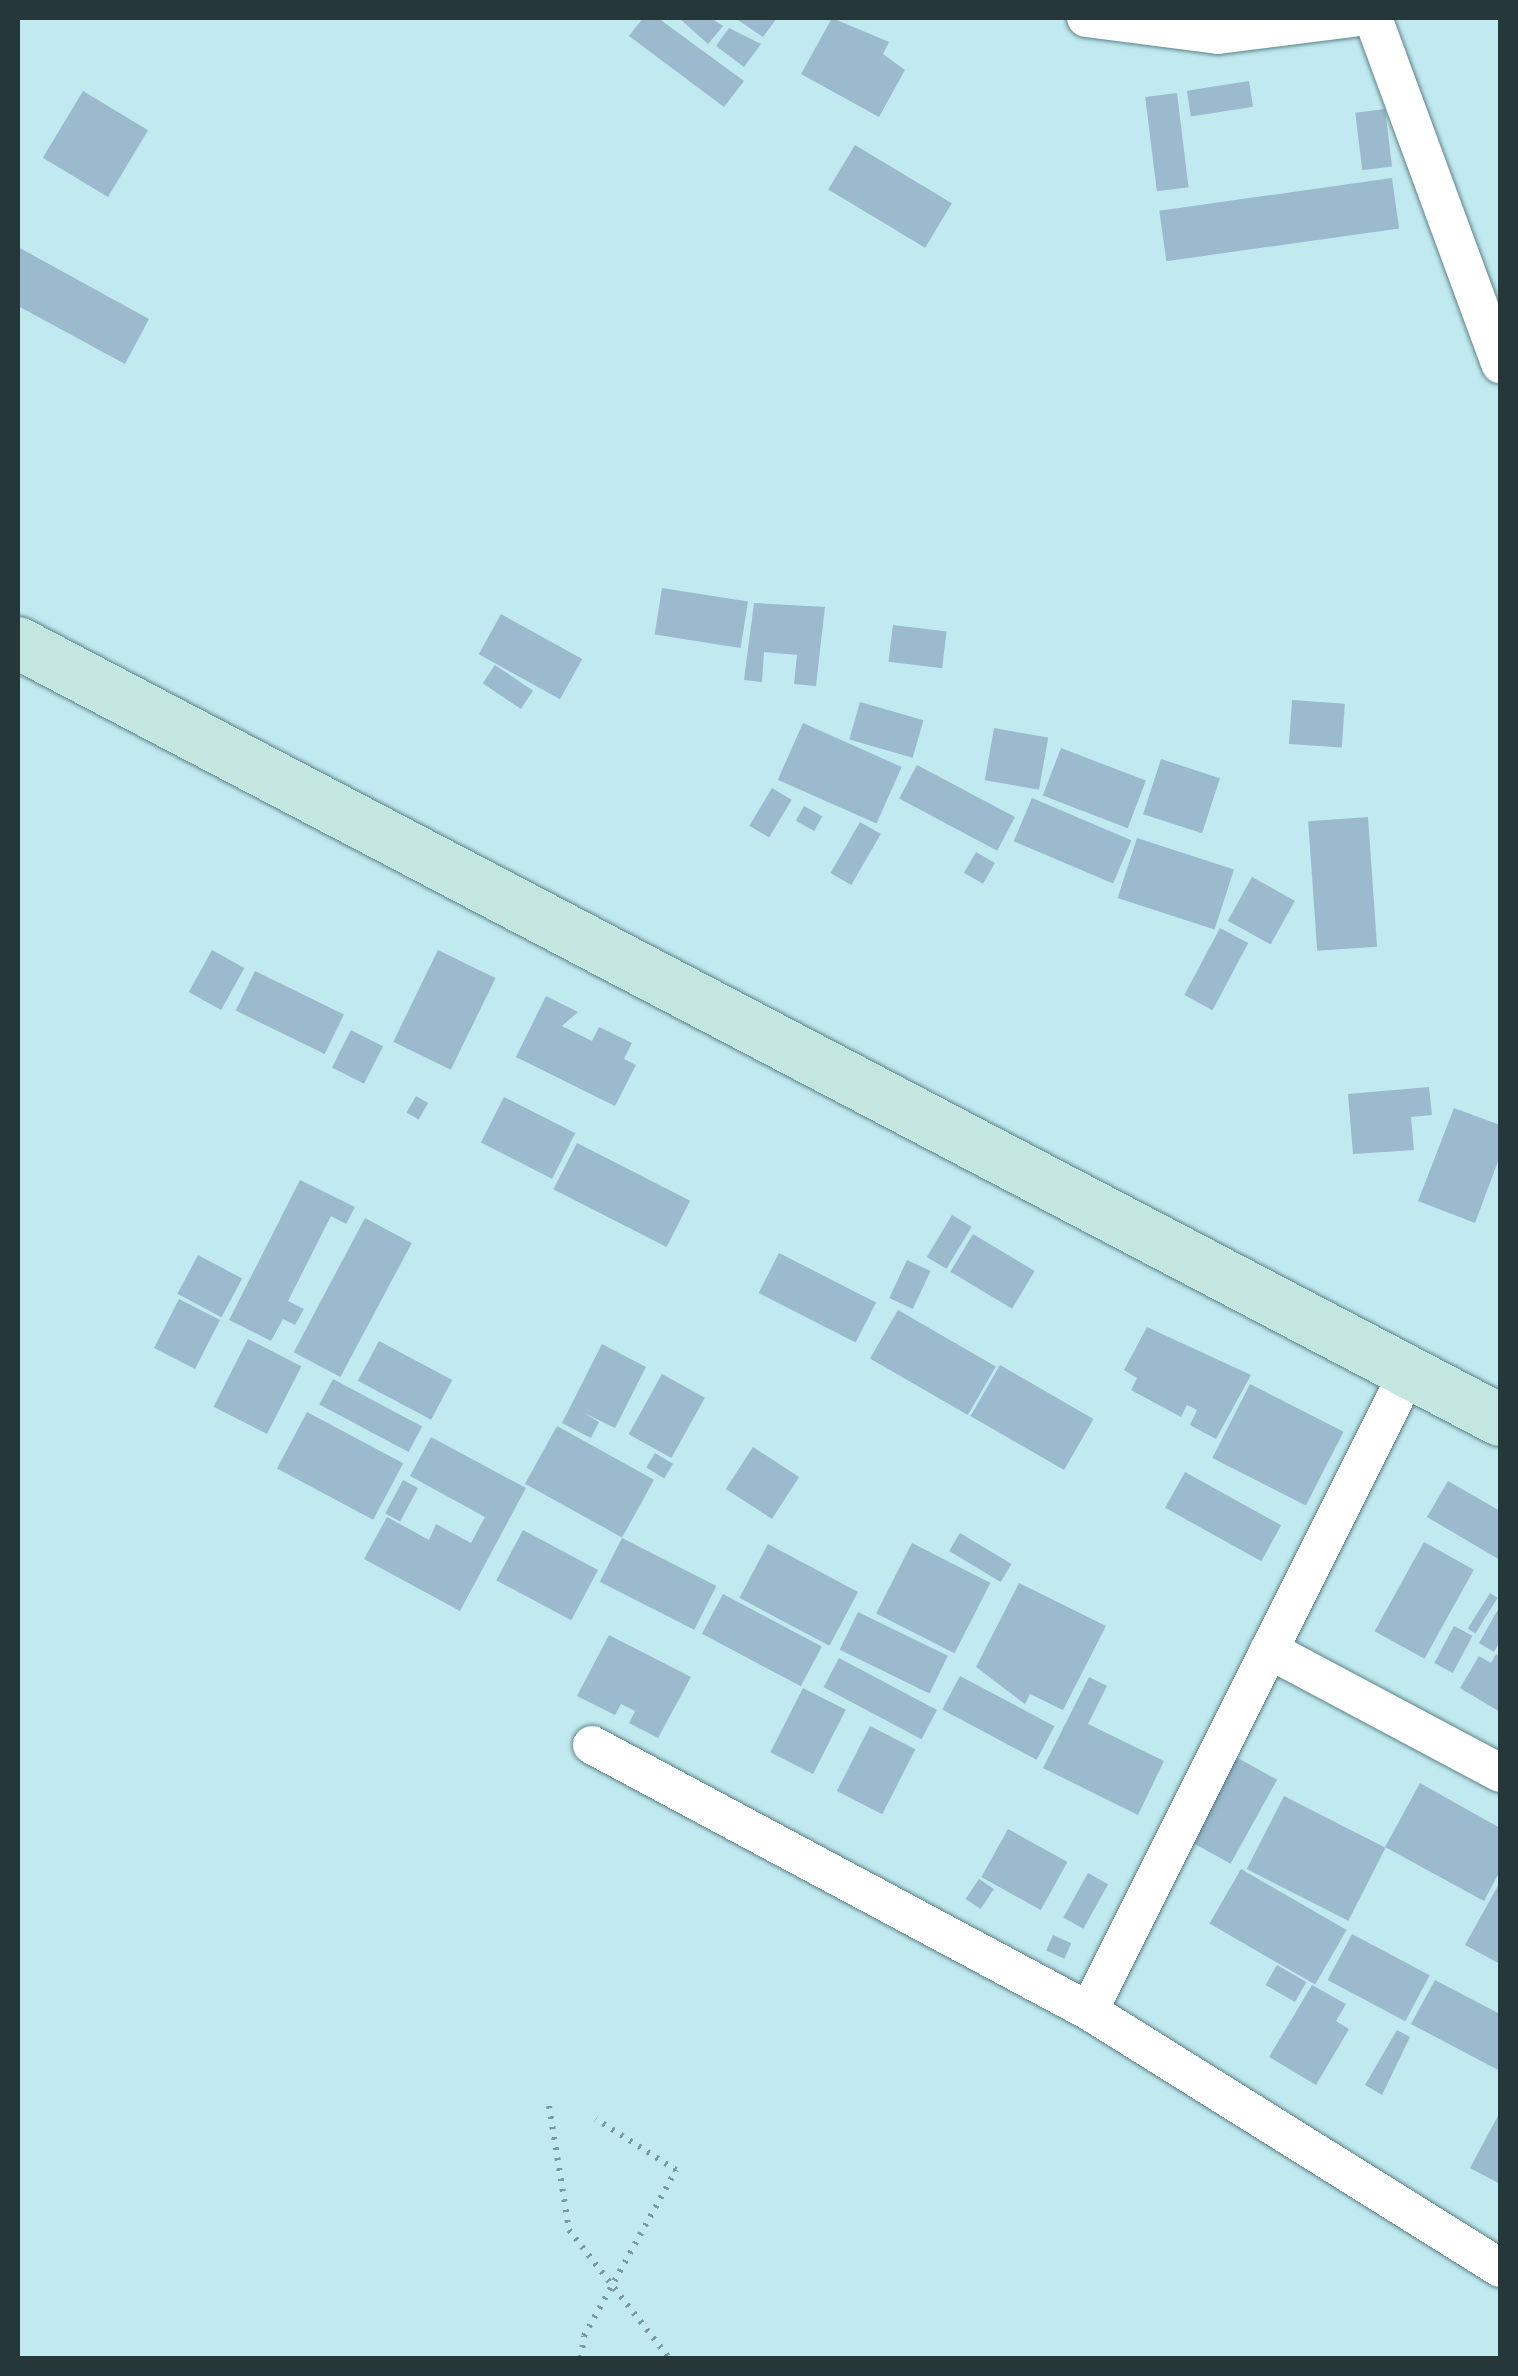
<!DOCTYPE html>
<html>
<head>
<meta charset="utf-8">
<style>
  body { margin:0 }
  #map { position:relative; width:1518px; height:2376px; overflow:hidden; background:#c1eaf0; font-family:"Golos Text",sans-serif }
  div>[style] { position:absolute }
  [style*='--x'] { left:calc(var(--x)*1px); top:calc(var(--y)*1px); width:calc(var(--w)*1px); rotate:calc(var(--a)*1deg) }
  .building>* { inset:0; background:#9bbacd; transform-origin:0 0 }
  .path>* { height:6px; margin-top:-3px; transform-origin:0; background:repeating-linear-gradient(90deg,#7b999d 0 2.5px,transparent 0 10.5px) }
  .roads { filter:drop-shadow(0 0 2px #5c8288) drop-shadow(0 0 2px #5c8288) }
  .street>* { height:38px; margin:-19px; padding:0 19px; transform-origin:19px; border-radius:19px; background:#fff }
  .secondary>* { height:52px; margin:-26px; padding:0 26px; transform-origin:26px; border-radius:26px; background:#c3e7e0 }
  span { translate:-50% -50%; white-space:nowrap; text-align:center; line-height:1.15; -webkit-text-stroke:10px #fff; paint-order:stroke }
  .frame { position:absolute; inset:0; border:20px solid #263739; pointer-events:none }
</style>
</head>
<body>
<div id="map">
  <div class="building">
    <i style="clip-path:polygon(643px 18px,658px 18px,744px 81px,724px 107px,629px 36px)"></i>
    <i style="clip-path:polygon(679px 18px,711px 18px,723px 26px,708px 44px)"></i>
    <i style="clip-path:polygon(735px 18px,777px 18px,763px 37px)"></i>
    <i style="clip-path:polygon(832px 18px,889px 42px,883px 54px,905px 70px,879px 117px,801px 74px)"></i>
    <i style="clip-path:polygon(729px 28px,761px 44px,744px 67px,716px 46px)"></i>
    <i style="left:1249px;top:81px;width:26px;height:63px;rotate:81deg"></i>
    <i style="left:83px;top:91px;width:76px;height:78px;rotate:31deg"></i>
    <i style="left:1177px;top:93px;width:95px;height:32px;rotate:83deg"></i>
    <i style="left:1385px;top:109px;width:58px;height:30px;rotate:83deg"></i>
    <i style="left:855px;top:145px;width:113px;height:52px;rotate:31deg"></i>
    <i style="left:1392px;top:178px;width:51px;height:235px;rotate:82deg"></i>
    <i style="clip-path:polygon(18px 247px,149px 319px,125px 364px,18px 306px)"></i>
    <i style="left:662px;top:588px;width:87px;height:47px;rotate:9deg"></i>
    <i style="clip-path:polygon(754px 603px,825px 607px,816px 686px,794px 684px,797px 655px,764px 652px,762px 682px,744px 680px)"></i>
    <i style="left:501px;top:614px;width:93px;height:46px;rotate:29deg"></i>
    <i style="left:893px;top:625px;width:54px;height:37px;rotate:7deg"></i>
    <i style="left:495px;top:665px;width:46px;height:22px;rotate:34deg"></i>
    <i style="left:1292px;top:700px;width:53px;height:44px;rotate:4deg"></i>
    <i style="left:860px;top:702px;width:66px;height:39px;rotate:16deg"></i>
    <i style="left:803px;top:723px;width:108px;height:62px;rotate:24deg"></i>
    <i style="left:994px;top:728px;width:55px;height:53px;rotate:10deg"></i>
    <i style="left:1061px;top:748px;width:91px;height:51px;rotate:21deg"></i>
    <i style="left:1161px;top:759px;width:62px;height:58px;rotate:18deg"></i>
    <i style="left:917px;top:765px;width:111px;height:38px;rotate:28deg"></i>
    <i style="left:772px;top:788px;width:23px;height:44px;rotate:31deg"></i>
    <i style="left:1032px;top:798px;width:108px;height:47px;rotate:23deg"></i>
    <i style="left:804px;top:806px;width:21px;height:17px;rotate:29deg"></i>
    <i style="left:1368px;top:817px;width:130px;height:60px;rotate:86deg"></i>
    <i style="left:860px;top:822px;width:24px;height:59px;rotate:30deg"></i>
    <i style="left:1137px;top:838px;width:102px;height:63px;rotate:18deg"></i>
    <i style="left:976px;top:852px;width:22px;height:24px;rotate:30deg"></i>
    <i style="left:1252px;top:877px;width:49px;height:50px;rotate:29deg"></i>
    <i style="left:1220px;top:928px;width:32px;height:76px;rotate:28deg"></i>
    <i style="left:212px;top:950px;width:37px;height:48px;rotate:29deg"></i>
    <i style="left:438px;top:950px;width:64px;height:102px;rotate:26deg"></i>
    <i style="left:255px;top:971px;width:99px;height:44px;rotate:26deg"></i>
    <i style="clip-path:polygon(546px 996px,578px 1012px,562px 1026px,592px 1041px,599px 1027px,632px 1043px,624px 1059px,636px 1065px,615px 1106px,516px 1057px)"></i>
    <i style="left:351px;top:1030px;width:36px;height:42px;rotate:27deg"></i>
    <i style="clip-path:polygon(1429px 1087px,1432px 1115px,1411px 1117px,1414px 1150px,1353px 1154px,1348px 1094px)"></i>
    <i style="left:416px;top:1096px;width:14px;height:19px;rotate:30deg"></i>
    <i style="left:504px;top:1097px;width:80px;height:51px;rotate:27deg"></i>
    <i style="clip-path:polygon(1454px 1108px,1500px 1125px,1500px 1156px,1475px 1223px,1418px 1201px)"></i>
    <i style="left:577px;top:1143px;width:127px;height:52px;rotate:27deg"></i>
    <i style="clip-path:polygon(300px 1180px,355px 1207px,346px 1224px,331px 1216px,288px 1301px,304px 1309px,295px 1325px,283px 1319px,271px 1341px,229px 1320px)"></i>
    <i style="left:952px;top:1215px;width:23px;height:49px;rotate:31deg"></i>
    <i style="left:365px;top:1218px;width:53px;height:152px;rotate:28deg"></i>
    <i style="left:973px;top:1234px;width:72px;height:44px;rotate:31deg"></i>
    <i style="left:779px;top:1253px;width:109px;height:45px;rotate:27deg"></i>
    <i style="left:198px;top:1255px;width:50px;height:44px;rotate:28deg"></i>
    <i style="left:907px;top:1260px;width:26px;height:42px;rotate:25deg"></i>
    <i style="left:179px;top:1299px;width:46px;height:55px;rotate:27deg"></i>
    <i style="left:898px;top:1310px;width:113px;height:56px;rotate:30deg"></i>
    <i style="clip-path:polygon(1147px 1327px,1251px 1375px,1216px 1439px,1190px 1425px,1197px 1410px,1187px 1405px,1181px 1417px,1131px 1390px,1137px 1378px,1124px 1370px)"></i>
    <i style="left:248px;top:1339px;width:60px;height:76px;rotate:27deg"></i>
    <i style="left:379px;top:1341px;width:83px;height:45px;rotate:28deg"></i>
    <i style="clip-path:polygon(602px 1344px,646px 1367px,615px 1428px,584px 1413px,599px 1422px,591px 1438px,562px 1423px)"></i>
    <i style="left:1000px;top:1365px;width:108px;height:59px;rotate:30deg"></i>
    <i style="left:662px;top:1374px;width:49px;height:69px;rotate:29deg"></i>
    <i style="left:333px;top:1379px;width:101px;height:29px;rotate:28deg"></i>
    <i style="left:1250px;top:1384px;width:105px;height:83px;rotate:27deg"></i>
    <i style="left:307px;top:1412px;width:109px;height:64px;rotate:28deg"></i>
    <i style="left:557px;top:1426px;width:111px;height:66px;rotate:29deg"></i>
    <i style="clip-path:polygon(431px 1437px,526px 1488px,460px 1611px,364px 1559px,387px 1517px,429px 1540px,436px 1524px,471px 1543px,485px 1517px,410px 1476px)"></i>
    <i style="left:753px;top:1447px;width:55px;height:50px;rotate:33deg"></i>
    <i style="left:655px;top:1453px;width:21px;height:17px;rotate:31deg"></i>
    <i style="left:1185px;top:1472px;width:110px;height:41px;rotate:29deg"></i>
    <i style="left:403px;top:1480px;width:17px;height:38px;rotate:28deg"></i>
    <i style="clip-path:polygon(1448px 1481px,1500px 1511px,1500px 1560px,1427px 1517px)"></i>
    <i style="left:523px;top:1530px;width:85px;height:57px;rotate:28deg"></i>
    <i style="left:960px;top:1533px;width:60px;height:21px;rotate:31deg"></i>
    <i style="left:622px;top:1538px;width:106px;height:49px;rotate:27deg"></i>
    <i style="left:1424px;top:1542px;width:57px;height:102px;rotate:29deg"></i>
    <i style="left:912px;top:1543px;width:88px;height:79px;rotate:27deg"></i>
    <i style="left:768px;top:1544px;width:102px;height:61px;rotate:28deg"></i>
    <i style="clip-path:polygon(1019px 1583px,1106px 1626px,1063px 1710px,1030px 1694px,1025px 1704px,976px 1667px)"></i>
    <i style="left:1490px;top:1593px;width:9px;height:42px;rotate:32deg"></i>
    <i style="left:723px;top:1594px;width:112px;height:45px;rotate:28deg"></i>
    <i style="clip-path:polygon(1500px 1606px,1500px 1641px,1494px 1652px,1479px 1643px)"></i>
    <i style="left:858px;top:1612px;width:100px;height:42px;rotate:26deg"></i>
    <i style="left:1454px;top:1626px;width:21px;height:42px;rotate:28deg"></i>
    <i style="clip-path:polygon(609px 1635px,691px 1677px,658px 1738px,629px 1723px,635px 1711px,621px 1704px,615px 1715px,577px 1696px)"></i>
    <i style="clip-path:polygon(1496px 1654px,1500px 1656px,1500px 1712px,1460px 1688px,1479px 1656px,1491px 1663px)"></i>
    <i style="left:839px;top:1658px;width:111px;height:33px;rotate:28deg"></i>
    <i style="left:960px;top:1676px;width:107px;height:38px;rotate:28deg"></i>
    <i style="clip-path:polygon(1089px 1677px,1107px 1686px,1088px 1724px,1164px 1761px,1138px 1815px,1043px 1768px)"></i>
    <i style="left:803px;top:1688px;width:48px;height:72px;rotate:27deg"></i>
    <i style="left:870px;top:1726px;width:51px;height:73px;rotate:27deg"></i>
    <i style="left:1236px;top:1757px;width:47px;height:96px;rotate:29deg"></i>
    <i style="clip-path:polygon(1420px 1783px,1500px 1828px,1500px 1871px,1484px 1901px,1385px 1847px)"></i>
    <i style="left:1284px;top:1796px;width:114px;height:82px;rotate:27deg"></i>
    <i style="left:1008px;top:1829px;width:68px;height:55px;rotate:29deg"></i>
    <i style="left:1241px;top:1869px;width:122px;height:63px;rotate:30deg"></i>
    <i style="left:1088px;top:1873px;width:23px;height:51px;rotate:29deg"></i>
    <i style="left:979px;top:1879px;width:18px;height:24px;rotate:34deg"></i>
    <i style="clip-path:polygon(1500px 1882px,1500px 1964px,1465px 1945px)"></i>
    <i style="left:1352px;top:1934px;width:88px;height:52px;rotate:28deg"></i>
    <i style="left:1053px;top:1935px;width:20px;height:17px;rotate:24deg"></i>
    <i style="left:1277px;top:1965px;width:34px;height:23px;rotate:30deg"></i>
    <i style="clip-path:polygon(1435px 1980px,1500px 2014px,1500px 2071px,1411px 2024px)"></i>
    <i style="clip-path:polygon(1312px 1985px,1346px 2004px,1336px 2021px,1349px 2029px,1316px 2085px,1269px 2057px)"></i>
    <i style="clip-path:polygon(1397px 2030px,1410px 2037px,1382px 2095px,1365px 2085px)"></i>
    <i style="clip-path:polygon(1500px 2112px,1500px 2184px,1470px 2168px)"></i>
  </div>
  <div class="path">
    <i style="--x:549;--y:2106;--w:126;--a:80.8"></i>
    <i style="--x:569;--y:2230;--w:162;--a:52"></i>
    <i style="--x:581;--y:2358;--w:22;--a:-82"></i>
    <i style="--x:584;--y:2336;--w:190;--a:-61"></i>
    <i style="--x:676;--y:2170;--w:95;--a:-147.5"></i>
  </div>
  <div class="roads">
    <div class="street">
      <i style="--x:1086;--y:18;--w:133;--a:7.3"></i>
      <i style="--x:1218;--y:35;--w:136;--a:-7.2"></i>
      <i style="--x:1373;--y:18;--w:369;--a:69.8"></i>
      <i style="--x:1269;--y:1650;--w:262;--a:28"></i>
      <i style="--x:592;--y:1745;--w:564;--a:28.16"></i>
      <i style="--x:1089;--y:2011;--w:485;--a:32"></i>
      <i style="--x:1089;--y:2011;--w:712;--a:-63.47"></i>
    </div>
    <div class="secondary">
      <i style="--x:18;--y:643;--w:1673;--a:27.67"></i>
    </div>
  </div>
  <div class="frame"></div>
</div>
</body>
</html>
